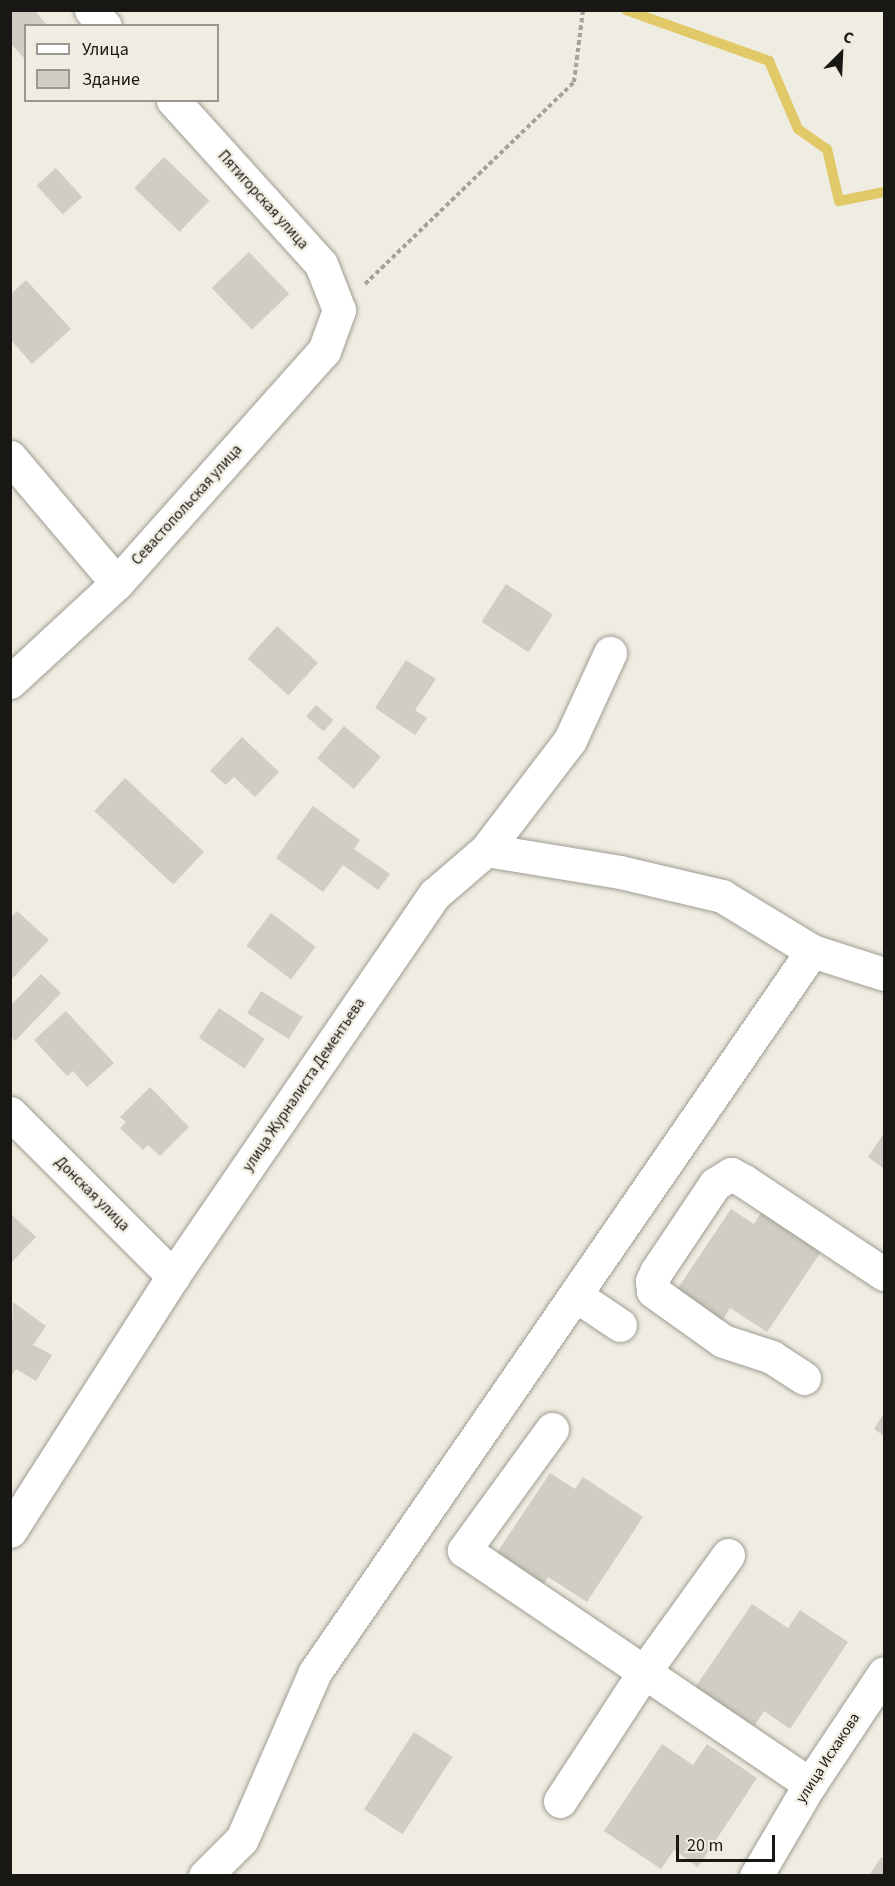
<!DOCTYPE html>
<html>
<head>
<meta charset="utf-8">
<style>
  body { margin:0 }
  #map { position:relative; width:895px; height:1886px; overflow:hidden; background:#efece2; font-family:"Source Sans 3",sans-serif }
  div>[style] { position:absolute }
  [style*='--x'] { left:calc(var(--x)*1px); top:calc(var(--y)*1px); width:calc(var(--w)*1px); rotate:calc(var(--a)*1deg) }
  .stream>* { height:10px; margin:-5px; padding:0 5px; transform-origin:5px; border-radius:5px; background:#e1c968 }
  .building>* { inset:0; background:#d0cec4; transform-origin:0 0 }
  .path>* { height:4px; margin-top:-2px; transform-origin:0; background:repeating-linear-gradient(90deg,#a4a29a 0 4.5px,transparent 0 7.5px) }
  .roads { filter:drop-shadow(0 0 2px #9f9d93) drop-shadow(0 0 2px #9f9d93) }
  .minor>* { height:33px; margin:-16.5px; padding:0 16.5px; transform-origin:16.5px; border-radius:16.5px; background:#fff }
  span { translate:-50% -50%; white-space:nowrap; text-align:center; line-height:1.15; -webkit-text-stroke:4.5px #efece2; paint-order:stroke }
  .street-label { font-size:15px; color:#181714 }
  .frame { position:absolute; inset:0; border:12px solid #181714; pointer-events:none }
  .legend { position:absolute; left:24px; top:24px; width:195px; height:78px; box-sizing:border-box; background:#efece2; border:2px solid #999790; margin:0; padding:8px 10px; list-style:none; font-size:18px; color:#181714 }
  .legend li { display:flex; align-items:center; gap:12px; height:30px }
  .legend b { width:30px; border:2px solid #999790 }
  .north { position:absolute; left:811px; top:24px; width:60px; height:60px; -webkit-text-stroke:4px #efece2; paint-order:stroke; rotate:24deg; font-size:16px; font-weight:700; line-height:24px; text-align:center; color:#181714 }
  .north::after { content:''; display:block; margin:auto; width:21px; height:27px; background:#181714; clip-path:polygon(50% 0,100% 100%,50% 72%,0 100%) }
  .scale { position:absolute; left:676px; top:1835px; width:99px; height:27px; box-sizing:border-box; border:3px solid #181714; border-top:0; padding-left:8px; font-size:18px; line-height:21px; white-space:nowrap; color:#181714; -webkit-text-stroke:4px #efece2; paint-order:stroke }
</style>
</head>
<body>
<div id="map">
  <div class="stream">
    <i style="--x:626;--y:10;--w:152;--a:19.6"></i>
    <i style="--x:769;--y:61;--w:74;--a:66.9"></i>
    <i style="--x:798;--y:129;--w:35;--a:35"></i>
    <i style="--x:827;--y:149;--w:53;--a:77"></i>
    <i style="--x:839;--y:201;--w:46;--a:-11.3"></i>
  </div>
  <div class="building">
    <i style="clip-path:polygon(10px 10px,34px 10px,48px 26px,26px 26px,26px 60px,10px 43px)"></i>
    <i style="left:164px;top:157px;width:63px;height:43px;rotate:44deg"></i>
    <i style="left:56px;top:168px;width:39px;height:26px;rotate:48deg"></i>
    <i style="left:249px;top:252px;width:58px;height:52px;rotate:46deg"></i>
    <i style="clip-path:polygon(26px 280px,71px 329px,32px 364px,10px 339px,10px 295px)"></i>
    <i style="left:506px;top:584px;width:56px;height:45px;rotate:33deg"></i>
    <i style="left:277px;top:626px;width:55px;height:44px;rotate:42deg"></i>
    <i style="clip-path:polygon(406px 660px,436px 679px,415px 710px,427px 718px,415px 735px,375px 708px)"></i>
    <i style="left:316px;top:705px;width:23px;height:15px;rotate:41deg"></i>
    <i style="left:344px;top:726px;width:48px;height:42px;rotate:40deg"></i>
    <i style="clip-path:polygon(242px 737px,279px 772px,255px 797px,234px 777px,226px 785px,210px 771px)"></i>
    <i style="left:125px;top:778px;width:108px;height:45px;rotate:43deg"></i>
    <i style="clip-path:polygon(313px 806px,360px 840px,354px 849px,390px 874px,378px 890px,343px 865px,323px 892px,276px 858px)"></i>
    <i style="clip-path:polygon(17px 911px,49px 940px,10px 981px,10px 918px)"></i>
    <i style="left:271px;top:913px;width:56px;height:41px;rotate:37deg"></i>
    <i style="clip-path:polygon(41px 974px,61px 993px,15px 1041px,10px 1036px,10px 1006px)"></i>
    <i style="left:261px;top:991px;width:49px;height:26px;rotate:32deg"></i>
    <i style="left:219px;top:1008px;width:55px;height:36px;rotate:34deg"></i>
    <i style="clip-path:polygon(66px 1011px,114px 1063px,87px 1087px,73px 1071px,67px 1076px,34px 1040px)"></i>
    <i style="clip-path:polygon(150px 1087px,189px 1127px,160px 1156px,148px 1145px,143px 1150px,120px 1128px,126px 1122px,120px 1117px)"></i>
    <i style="clip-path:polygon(884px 1133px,884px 1169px,868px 1157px)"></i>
    <i style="clip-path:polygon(765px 1206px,825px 1246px,767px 1332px,730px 1308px,720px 1324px,674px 1294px,731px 1209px,754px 1224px)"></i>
    <i style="clip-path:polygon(10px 1213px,36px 1237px,10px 1264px)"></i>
    <i style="clip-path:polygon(13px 1302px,46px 1326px,33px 1345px,52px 1355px,36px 1381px,16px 1369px,10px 1378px)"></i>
    <i style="clip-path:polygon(884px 1413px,884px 1436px,874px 1429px)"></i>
    <i style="clip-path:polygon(550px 1473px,575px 1489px,583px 1477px,643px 1517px,587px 1602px,548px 1577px,539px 1591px,492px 1560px)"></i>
    <i style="clip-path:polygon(752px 1604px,788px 1628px,800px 1610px,848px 1642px,790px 1729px,764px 1711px,751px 1731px,692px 1692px)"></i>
    <i style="left:414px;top:1732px;width:46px;height:92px;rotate:33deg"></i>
    <i style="clip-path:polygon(662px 1744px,693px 1765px,707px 1744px,757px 1778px,698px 1867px,674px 1850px,661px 1869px,604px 1831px)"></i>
    <i style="clip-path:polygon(881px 1857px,884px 1859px,884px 1876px,869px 1876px)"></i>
  </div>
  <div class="path">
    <i style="--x:365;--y:284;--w:291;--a:-44"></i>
    <i style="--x:574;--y:82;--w:73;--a:-82.9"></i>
  </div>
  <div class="roads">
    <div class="minor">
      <i style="--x:91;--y:10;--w:21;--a:49"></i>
      <i style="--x:10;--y:457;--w:165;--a:49.7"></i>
      <i style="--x:10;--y:682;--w:146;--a:-42.8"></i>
      <i style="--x:117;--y:583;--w:311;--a:-48.3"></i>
      <i style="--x:324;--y:351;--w:44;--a:-69.9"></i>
      <i style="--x:339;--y:310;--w:49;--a:-111.4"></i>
      <i style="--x:321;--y:264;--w:221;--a:-132.1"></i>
      <i style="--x:486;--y:850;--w:136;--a:9.3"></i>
      <i style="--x:620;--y:872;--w:105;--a:13.2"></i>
      <i style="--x:722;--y:896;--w:105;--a:31.4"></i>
      <i style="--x:812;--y:951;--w:76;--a:17.7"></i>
      <i style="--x:10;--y:1113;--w:231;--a:45"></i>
      <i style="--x:575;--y:1295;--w:54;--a:33.7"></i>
      <i style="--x:804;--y:1378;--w:38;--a:-147"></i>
      <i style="--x:772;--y:1357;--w:52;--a:-161.9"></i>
      <i style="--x:723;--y:1341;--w:86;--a:-144.5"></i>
      <i style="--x:653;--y:1291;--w:10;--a:-96"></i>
      <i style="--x:652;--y:1281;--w:10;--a:-66"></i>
      <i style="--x:656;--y:1272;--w:106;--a:-56.2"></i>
      <i style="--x:715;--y:1184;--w:19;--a:-32"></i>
      <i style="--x:731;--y:1174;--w:15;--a:28"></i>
      <i style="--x:744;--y:1181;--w:168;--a:33.6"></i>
      <i style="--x:552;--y:1429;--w:150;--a:126"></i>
      <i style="--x:464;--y:1550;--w:418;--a:34.1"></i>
      <i style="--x:10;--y:1531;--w:303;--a:-57.4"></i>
      <i style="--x:173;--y:1276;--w:463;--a:-55.6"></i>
      <i style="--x:435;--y:894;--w:67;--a:-40.8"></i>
      <i style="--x:486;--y:850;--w:138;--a:-52.6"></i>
      <i style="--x:570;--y:740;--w:96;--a:-65.3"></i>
      <i style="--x:560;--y:1801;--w:154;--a:-56.9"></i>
      <i style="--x:644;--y:1672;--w:144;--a:-54.3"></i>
      <i style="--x:205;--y:1876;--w:52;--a:-45"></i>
      <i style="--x:242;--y:1839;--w:182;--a:-66.4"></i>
      <i style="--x:315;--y:1672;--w:876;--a:-55.42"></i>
      <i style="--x:756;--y:1876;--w:107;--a:-59.6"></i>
      <i style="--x:810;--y:1784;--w:133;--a:-56.3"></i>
    </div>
  </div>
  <div class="street-label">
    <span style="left:263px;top:200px;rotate:48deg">Пятигорская улица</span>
    <span style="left:187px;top:505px;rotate:-48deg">Севастопольская улица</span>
    <span style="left:304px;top:1085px;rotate:-56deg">улица Журналиста Дементьева</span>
    <span style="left:92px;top:1194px;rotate:45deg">Донская улица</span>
    <span style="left:828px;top:1758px;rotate:-57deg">улица Исхакова</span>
  </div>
  <div class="frame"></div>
  <ul class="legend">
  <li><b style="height:8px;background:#fff"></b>Улица</li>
  <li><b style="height:16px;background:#d0cec4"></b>Здание</li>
  </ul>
  <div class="north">С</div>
  <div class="scale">20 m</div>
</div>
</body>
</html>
